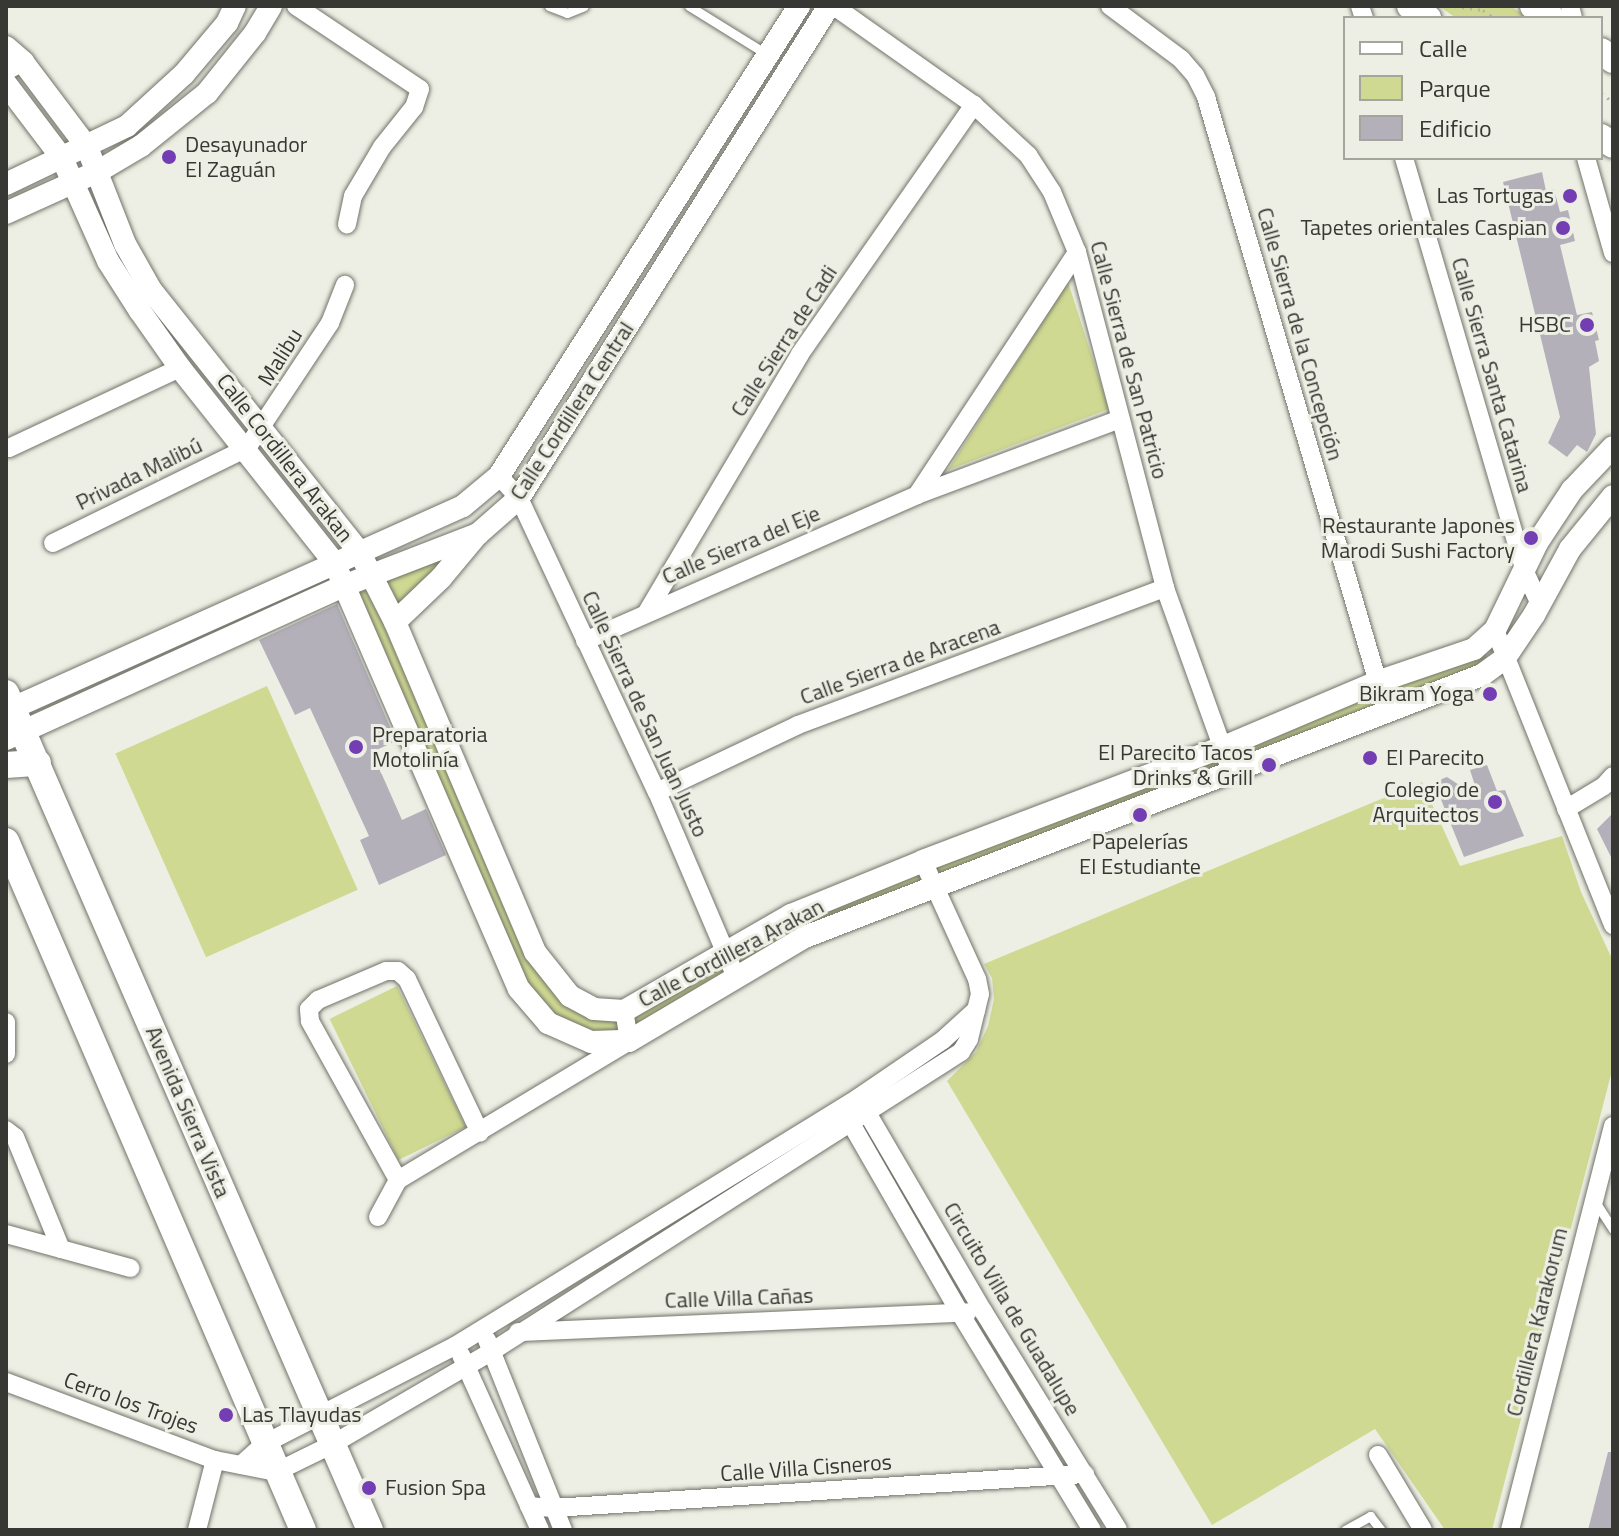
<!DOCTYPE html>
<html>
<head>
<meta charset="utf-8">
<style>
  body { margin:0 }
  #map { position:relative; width:1619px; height:1536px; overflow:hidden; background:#edefe4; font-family:"Titillium Web",sans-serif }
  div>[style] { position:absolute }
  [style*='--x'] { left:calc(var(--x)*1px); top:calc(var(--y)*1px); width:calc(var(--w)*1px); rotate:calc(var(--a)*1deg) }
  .green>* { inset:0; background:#d0d992; transform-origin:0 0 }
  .building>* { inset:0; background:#b4b0ba }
  .path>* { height:3px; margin-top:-1.5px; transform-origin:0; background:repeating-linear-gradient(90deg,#b3b4ac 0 2px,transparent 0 8px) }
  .roads { filter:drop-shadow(0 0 2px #717369) drop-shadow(0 0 2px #717369) }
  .service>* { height:9px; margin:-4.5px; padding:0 4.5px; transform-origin:4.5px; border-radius:4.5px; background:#fff }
  .minor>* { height:18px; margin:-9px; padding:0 9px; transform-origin:9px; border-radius:9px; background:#fff }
  .tertiary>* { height:22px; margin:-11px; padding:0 11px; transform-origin:11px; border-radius:11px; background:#fff }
  .secondary>* { height:26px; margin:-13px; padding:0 13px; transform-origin:13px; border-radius:13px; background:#fff }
  .dots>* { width:22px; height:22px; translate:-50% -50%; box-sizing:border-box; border:4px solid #edefe4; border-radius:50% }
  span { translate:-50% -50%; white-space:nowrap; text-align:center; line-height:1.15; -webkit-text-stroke:6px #edefe4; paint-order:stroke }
  .poi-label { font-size:22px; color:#373733 }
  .left { translate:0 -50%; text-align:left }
  .right { translate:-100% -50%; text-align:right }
  .street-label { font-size:22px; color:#373733 }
  .frame { position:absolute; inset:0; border:8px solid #373733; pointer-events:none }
  .legend { position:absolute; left:1343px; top:16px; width:260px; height:144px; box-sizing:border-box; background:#edefe4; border:2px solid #a4a59d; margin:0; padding:10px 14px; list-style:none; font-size:24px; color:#373733 }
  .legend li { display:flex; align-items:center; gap:16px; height:40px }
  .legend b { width:40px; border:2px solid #a4a59d }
</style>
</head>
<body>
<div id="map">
  <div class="green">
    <i style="clip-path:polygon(1439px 6px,1511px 6px,1528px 18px,1456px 18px)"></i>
    <i style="clip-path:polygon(1068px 282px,1109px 409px,948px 470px)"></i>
    <i style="clip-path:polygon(478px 534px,395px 622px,372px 575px)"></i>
    <i style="clip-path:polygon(371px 581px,529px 948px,599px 1012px,799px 915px,1483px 649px,1490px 665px,929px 883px,628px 1040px,549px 1021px,520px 986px,355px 587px)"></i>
    <i style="left:267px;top:686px;width:223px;height:166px;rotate:66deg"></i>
    <i style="clip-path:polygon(1422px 782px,1460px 866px,1562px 836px,1581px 892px,1613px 961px,1613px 1067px,1492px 1530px,1445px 1530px,1375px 1429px,1212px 1525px,947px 1081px,976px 1052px,988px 1026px,994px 999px,992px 978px,984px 964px)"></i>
    <i style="left:397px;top:986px;width:157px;height:75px;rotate:64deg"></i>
  </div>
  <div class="building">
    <i style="clip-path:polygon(1542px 172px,1546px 191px,1554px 189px,1560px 212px,1568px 210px,1575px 241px,1560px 245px,1577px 315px,1592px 312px,1599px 340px,1595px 341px,1599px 361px,1589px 367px,1596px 434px,1587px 452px,1577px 445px,1567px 457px,1548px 443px,1560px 417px,1503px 182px)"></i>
    <i style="clip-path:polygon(337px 604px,396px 741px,372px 752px,402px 820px,426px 809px,446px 855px,379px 885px,360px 840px,369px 836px,310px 708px,295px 715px,259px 640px)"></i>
    <i style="clip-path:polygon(1487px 765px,1497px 791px,1505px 790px,1524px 836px,1464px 857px,1434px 782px,1447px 777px,1479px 798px,1470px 770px)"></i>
    <i style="clip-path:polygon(1613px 813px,1613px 861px,1597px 829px)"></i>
    <i style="clip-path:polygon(1608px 1452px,1613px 1452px,1613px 1530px,1588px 1530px)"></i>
  </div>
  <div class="path">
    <i style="--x:1454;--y:6;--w:29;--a:8"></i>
    <i style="--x:1483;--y:10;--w:14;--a:34"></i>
    <i style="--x:1601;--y:93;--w:15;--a:37"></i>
  </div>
  <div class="roads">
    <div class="service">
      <i style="--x:549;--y:6;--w:19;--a:21"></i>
      <i style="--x:567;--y:13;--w:18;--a:-22"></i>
      <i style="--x:689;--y:6;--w:93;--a:31.8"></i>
      <i style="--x:1594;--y:1200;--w:35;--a:57"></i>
      <i style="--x:1345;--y:1530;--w:29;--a:-29"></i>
      <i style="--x:1370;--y:1516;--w:18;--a:52"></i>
    </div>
    <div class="minor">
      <i style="--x:296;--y:6;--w:149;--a:33.8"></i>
      <i style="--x:420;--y:89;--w:19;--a:108"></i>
      <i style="--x:414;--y:107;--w:51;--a:128.7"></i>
      <i style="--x:382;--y:147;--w:57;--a:120.6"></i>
      <i style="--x:353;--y:196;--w:29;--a:102"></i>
      <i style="--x:834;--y:6;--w:171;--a:35.3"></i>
      <i style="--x:974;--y:105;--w:74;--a:42.8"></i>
      <i style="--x:1028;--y:155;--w:44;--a:57"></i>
      <i style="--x:1052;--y:192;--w:65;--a:67.4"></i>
      <i style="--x:1077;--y:252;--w:347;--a:75.3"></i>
      <i style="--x:1165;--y:588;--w:195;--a:70.2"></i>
      <i style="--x:1110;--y:6;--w:89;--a:36.7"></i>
      <i style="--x:1181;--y:59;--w:21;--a:49"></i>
      <i style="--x:1195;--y:75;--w:25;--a:63"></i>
      <i style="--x:1206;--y:97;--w:642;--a:73.63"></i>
      <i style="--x:1360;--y:6;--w:13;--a:72"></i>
      <i style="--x:1570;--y:6;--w:12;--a:76"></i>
      <i style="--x:6;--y:71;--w:19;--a:-28"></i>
      <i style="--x:1404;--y:158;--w:431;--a:73.7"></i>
      <i style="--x:1525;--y:572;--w:35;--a:65"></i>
      <i style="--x:1586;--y:158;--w:99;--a:74.1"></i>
      <i style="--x:9;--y:448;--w:189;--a:-25.1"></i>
      <i style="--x:499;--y:476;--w:30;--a:48"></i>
      <i style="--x:519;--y:498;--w:325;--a:64.9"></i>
      <i style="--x:657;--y:792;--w:201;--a:66.9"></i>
      <i style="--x:917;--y:495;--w:291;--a:-56.6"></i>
      <i style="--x:53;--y:543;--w:216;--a:-26.1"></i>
      <i style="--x:247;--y:448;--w:150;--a:-56.4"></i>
      <i style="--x:330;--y:323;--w:41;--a:-68.5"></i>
      <i style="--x:647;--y:612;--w:300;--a:-59.3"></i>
      <i style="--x:800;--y:354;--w:304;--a:-55.1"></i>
      <i style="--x:1495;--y:630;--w:318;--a:68.2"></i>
      <i style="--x:585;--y:641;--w:363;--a:-23.7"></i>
      <i style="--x:917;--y:495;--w:217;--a:-20.5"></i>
      <i style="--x:657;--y:792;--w:156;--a:-25.4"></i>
      <i style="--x:798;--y:725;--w:392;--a:-20.5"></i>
      <i style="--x:1566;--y:809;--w:44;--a:-31.2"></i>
      <i style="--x:1604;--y:786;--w:13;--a:-48"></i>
      <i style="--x:6;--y:1022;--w:32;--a:90"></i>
      <i style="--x:862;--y:1104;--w:240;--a:59.7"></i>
      <i style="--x:983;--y:1311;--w:257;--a:58.3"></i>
      <i style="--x:845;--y:1113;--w:231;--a:60.1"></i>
      <i style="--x:960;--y:1313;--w:254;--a:58.7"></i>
      <i style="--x:6;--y:1130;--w:11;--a:38"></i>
      <i style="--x:15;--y:1137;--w:121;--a:67.7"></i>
      <i style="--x:398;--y:1180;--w:270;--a:-31"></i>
      <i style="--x:629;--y:1041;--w:30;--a:-99"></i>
      <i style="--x:378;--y:1217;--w:42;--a:-61.6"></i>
      <i style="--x:398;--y:1180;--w:182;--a:-119"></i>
      <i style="--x:310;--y:1021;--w:12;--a:-95"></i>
      <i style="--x:309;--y:1009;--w:13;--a:-45"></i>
      <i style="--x:318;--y:1000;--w:74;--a:-23.1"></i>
      <i style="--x:386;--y:971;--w:12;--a:0"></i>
      <i style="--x:398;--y:971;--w:12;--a:42"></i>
      <i style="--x:407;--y:979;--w:170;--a:64.6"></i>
      <i style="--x:6;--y:1234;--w:129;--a:15.3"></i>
      <i style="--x:518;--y:1332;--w:450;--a:-2.5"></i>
      <i style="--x:487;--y:1340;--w:205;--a:68.2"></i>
      <i style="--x:461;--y:1355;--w:192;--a:65.7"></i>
      <i style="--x:6;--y:1382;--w:223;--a:20.5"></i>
      <i style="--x:215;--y:1460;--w:62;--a:11.1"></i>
      <i style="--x:276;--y:1472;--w:61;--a:-26.1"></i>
      <i style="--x:331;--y:1445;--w:189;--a:-30.2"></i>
      <i style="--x:494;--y:1350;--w:554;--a:-32.54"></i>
      <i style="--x:961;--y:1052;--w:15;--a:-58"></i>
      <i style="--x:969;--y:1039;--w:46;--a:-76.3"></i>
      <i style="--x:980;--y:994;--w:15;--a:-101"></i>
      <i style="--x:977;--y:979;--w:130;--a:-114.6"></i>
      <i style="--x:1378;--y:1455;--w:87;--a:59"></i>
      <i style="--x:241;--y:1465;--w:31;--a:-42"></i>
      <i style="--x:264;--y:1444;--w:215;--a:-27.2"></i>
      <i style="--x:455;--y:1346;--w:473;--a:-31.6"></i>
      <i style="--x:858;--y:1098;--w:103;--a:-34.3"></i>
      <i style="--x:943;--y:1040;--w:45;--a:-42.3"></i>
      <i style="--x:529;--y:1506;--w:24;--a:5"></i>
      <i style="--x:553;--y:1508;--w:533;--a:-3.66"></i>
      <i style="--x:197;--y:1530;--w:72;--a:-75.6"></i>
      <i style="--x:1510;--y:1530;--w:417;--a:-75.7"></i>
    </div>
    <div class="tertiary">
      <i style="--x:6;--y:47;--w:23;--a:41"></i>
      <i style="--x:23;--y:62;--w:106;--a:53"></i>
      <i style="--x:87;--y:147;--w:104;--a:68.6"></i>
      <i style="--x:125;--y:244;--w:53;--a:60.5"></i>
      <i style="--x:151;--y:290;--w:336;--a:51.5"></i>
      <i style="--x:360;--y:553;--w:77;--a:63.1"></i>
      <i style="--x:395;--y:622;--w:358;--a:67"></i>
      <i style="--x:535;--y:952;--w:56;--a:51.5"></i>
      <i style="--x:570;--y:996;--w:27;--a:28"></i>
      <i style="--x:594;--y:1009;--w:30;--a:4"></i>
      <i style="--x:624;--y:1011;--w:193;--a:-29.9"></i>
      <i style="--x:791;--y:915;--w:143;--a:-22.2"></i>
      <i style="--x:923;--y:861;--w:319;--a:-20.8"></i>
      <i style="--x:1221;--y:748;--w:169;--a:-22.9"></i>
      <i style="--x:1377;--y:682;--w:102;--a:-18.8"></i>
      <i style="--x:1474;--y:649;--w:28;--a:-42"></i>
      <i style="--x:1495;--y:630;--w:97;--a:-64.2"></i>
      <i style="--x:1537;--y:543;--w:64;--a:-56.6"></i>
      <i style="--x:1572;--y:490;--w:59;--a:-46.4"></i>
      <i style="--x:6;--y:84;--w:93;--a:52.9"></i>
      <i style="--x:62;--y:158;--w:113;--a:65.9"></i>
      <i style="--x:108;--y:261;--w:59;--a:57.4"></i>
      <i style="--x:140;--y:311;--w:70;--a:54.9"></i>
      <i style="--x:180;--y:368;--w:248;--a:51.6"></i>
      <i style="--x:334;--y:562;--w:465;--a:66.6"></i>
      <i style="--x:519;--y:989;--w:45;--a:49.5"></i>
      <i style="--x:548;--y:1023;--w:47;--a:23.8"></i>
      <i style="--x:591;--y:1042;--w:38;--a:-2"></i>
      <i style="--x:629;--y:1041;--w:204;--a:-30.6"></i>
      <i style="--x:805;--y:937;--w:726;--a:-21.16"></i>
      <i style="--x:1482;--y:675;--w:29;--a:-36"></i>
      <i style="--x:1505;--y:658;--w:52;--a:-56"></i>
      <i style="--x:1534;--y:615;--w:75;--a:-61.4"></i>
      <i style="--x:1570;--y:549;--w:68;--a:-50.9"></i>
      <i style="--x:6;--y:184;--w:134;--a:-25.6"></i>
      <i style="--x:127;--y:126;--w:77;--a:-42.4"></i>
      <i style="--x:184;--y:74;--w:67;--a:-49.9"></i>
      <i style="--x:227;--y:23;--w:19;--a:-65"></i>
      <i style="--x:6;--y:213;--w:100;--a:-24.3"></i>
      <i style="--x:97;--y:172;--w:51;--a:-30.6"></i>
      <i style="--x:141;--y:146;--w:85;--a:-38.8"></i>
      <i style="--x:207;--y:93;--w:77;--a:-51.3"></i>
      <i style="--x:255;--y:33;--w:31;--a:-59"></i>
      <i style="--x:395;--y:622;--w:64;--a:-43.7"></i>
      <i style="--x:441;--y:578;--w:55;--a:-50.2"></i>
      <i style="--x:6;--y:711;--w:501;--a:-24.16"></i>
      <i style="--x:463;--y:506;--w:47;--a:-39.8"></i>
      <i style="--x:499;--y:476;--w:558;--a:-57.45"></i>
      <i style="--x:6;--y:739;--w:373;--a:-24.4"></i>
      <i style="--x:346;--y:585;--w:142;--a:-21.1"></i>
      <i style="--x:478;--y:534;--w:55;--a:-41.3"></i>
      <i style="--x:519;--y:498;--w:582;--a:-57.79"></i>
    </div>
    <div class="secondary">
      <i style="--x:1410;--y:6;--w:22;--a:34"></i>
      <i style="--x:1533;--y:6;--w:22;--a:32"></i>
      <i style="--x:1601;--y:51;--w:15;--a:37"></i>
      <i style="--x:1601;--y:137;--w:14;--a:34"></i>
      <i style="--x:6;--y:693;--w:913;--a:66.5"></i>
      <i style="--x:6;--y:765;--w:32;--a:-4"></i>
      <i style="--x:6;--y:841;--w:750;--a:66.68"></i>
    </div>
  </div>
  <div class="dots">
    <i style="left:169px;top:157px;background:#733db4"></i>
    <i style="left:1570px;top:196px;background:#733db4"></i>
    <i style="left:1563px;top:228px;background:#733db4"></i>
    <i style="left:1587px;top:325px;background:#733db4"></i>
    <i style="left:1531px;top:538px;background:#733db4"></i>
    <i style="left:1490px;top:694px;background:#733db4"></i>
    <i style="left:356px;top:747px;background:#733db4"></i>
    <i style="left:1370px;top:758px;background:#733db4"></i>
    <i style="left:1269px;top:765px;background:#733db4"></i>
    <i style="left:1495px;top:802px;background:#733db4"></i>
    <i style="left:1140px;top:815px;background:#733db4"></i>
    <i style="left:226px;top:1415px;background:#733db4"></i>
    <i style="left:369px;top:1488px;background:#733db4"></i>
  </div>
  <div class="poi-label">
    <span class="left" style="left:185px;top:157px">Desayunador<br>El Zaguán</span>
    <span class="right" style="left:1554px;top:196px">Las Tortugas</span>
    <span class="right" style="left:1547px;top:228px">Tapetes orientales Caspian</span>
    <span class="right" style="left:1571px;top:325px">HSBC</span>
    <span class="right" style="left:1515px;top:538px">Restaurante Japones<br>Marodi Sushi Factory</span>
    <span class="right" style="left:1474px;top:694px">Bikram Yoga</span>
    <span class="left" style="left:372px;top:747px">Preparatoria<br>Motolinía</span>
    <span class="right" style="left:1253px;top:765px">El Parecito Tacos<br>Drinks &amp; Grill</span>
    <span class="left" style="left:1386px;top:758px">El Parecito</span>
    <span class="right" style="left:1479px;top:802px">Colegio de<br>Arquitectos</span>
    <span style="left:1140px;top:854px">Papelerías<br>El Estudiante</span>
    <span class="left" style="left:242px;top:1415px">Las Tlayudas</span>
    <span class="left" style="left:385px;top:1488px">Fusion Spa</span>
  </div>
  <div class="street-label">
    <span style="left:1300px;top:334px;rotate:74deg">Calle Sierra de la Concepción</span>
    <span style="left:784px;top:341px;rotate:-57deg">Calle Sierra de Cadi</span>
    <span style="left:280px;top:357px;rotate:-58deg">Malibu</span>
    <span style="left:1129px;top:360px;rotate:75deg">Calle Sierra de San Patricio</span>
    <span style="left:1492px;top:375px;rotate:74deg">Calle Sierra Santa Catarina</span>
    <span style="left:572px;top:411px;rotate:-57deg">Calle Cordillera Central</span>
    <span style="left:285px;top:458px;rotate:52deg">Calle Cordillera Arakan</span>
    <span style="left:139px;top:474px;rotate:-26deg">Privada Malibú</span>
    <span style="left:741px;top:545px;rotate:-23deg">Calle Sierra del Eje</span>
    <span style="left:900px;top:662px;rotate:-20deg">Calle Sierra de Aracena</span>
    <span style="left:645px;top:714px;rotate:65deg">Calle Sierra de San Juan Justo</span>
    <span style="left:731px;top:953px;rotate:-28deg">Calle Cordillera Arakan</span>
    <span style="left:188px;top:1112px;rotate:67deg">Avenida Sierra Vista</span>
    <span style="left:739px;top:1298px;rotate:-2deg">Calle Villa Cañas</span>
    <span style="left:1012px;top:1309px;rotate:59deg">Circuito Villa de Guadalupe</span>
    <span style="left:1537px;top:1322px;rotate:-76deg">Cordillera Karakorum</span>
    <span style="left:131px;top:1403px;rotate:20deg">Cerro los Trojes</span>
    <span style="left:806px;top:1468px;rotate:-4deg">Calle Villa Cisneros</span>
  </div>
  <div class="frame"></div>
  <ul class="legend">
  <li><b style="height:10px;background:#fff"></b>Calle</li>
  <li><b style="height:22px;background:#d0d992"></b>Parque</li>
  <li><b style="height:22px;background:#b4b0ba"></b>Edificio</li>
  </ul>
</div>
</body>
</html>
